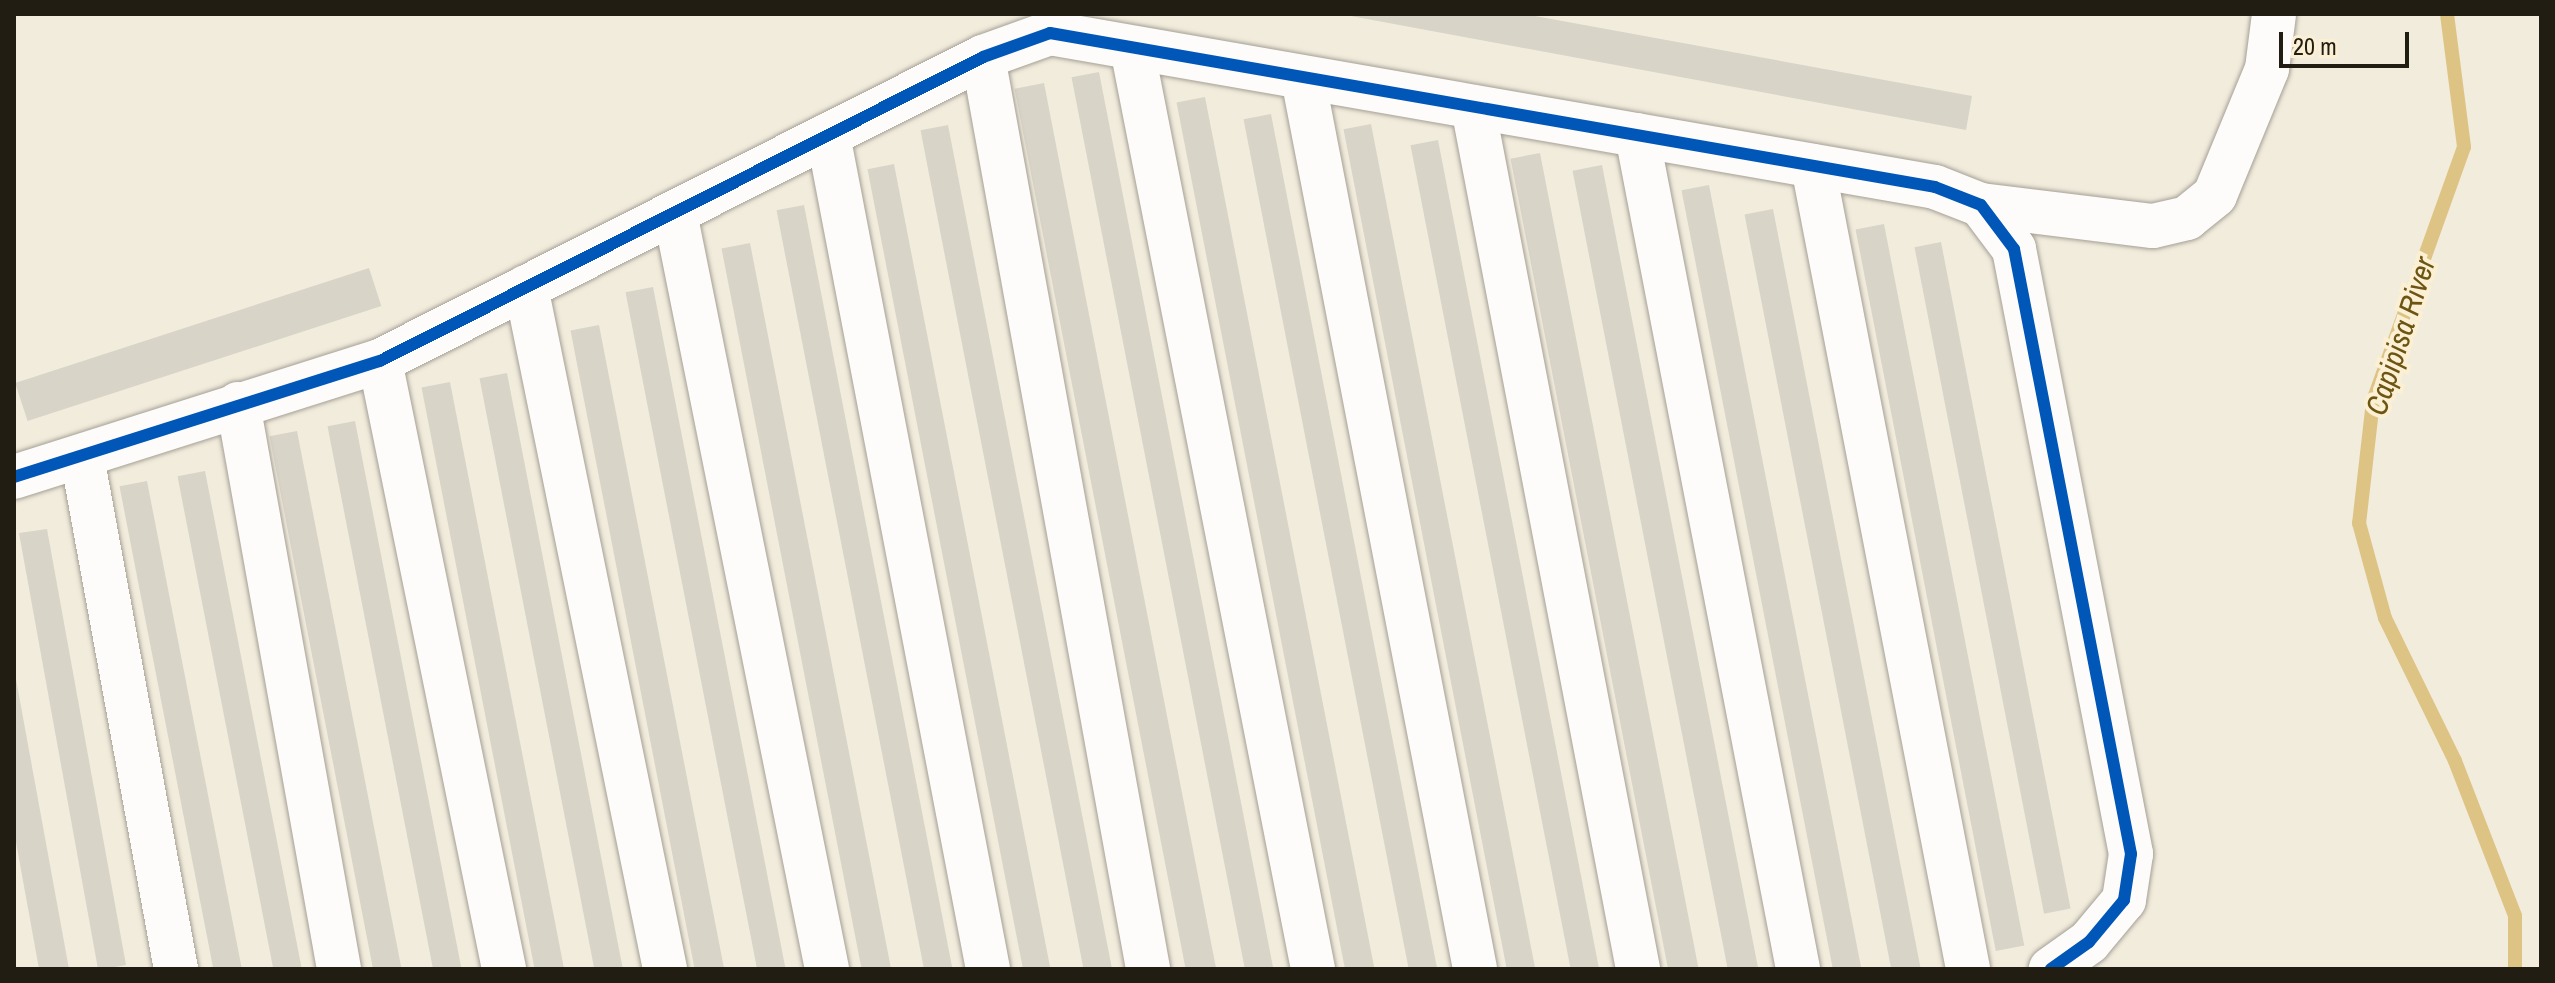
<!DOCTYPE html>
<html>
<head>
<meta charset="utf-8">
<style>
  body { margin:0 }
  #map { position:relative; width:2555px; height:983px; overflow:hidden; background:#f2ecdd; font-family:"Archivo Narrow",sans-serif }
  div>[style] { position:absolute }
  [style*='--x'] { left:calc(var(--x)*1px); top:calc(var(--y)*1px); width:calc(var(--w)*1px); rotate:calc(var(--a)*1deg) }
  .stream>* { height:14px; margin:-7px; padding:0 7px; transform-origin:7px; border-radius:7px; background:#dec484 }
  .building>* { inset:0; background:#d9d4c8; transform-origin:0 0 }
  .roads { filter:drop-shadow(0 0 2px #a5a095) drop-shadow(0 0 2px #a5a095) }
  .minor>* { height:44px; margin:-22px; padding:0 22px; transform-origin:22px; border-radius:22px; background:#fdfcfa }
  .cycleway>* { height:12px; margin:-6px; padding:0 6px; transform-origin:6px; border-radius:6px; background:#0057b8 }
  span { translate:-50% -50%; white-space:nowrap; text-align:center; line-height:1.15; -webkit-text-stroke:8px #fbefd4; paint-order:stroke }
  .water-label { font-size:30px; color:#6c5513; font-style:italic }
  .frame { position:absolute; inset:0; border:16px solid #211d13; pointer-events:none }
  .scale { position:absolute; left:2279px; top:32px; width:130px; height:36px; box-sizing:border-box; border:4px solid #211d13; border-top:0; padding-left:10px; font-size:24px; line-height:28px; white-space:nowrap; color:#211d13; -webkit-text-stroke:6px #fbefd4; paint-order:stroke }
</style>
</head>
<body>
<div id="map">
  <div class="stream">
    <i style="--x:2447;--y:14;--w:134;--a:82.7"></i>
    <i style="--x:2464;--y:147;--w:270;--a:109.7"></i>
    <i style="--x:2373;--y:401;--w:123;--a:96.5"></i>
    <i style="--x:2359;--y:523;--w:98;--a:74.7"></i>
    <i style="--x:2385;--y:618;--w:159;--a:63.9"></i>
    <i style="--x:2455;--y:761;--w:166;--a:68.8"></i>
    <i style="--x:2515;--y:916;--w:53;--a:90"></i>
  </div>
  <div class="building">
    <i style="clip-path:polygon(1340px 14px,1524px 14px,1972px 96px,1966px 130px)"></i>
    <i style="left:1099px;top:72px;width:915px;height:28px;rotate:79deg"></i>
    <i style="left:1044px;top:83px;width:903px;height:30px;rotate:79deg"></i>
    <i style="left:1205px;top:97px;width:888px;height:29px;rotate:79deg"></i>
    <i style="left:1271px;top:114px;width:871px;height:28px;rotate:79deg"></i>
    <i style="left:1371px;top:124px;width:861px;height:28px;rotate:79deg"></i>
    <i style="left:948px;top:125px;width:860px;height:28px;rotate:79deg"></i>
    <i style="left:1438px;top:140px;width:844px;height:28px;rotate:79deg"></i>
    <i style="left:1540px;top:153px;width:832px;height:30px;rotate:79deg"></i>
    <i style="left:894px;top:164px;width:821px;height:27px;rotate:79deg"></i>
    <i style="left:1602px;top:165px;width:819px;height:30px;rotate:79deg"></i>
    <i style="left:1709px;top:185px;width:799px;height:28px;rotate:79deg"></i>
    <i style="left:804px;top:205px;width:778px;height:28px;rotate:79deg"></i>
    <i style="left:1773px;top:209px;width:774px;height:29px;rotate:79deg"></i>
    <i style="left:1884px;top:224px;width:735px;height:29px;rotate:79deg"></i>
    <i style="left:1941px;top:242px;width:679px;height:27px;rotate:79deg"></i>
    <i style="left:750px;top:243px;width:740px;height:29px;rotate:79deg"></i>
    <i style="left:369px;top:268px;width:40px;height:372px;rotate:72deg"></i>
    <i style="left:653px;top:287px;width:695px;height:28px;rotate:79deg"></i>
    <i style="left:599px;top:325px;width:657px;height:29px;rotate:79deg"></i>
    <i style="left:507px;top:373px;width:608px;height:28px;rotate:79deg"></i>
    <i style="left:450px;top:382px;width:598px;height:29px;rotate:79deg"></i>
    <i style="left:355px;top:421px;width:559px;height:28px;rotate:79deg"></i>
    <i style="left:297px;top:431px;width:549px;height:28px;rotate:79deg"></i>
    <i style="left:205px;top:471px;width:507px;height:28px;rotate:79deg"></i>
    <i style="left:147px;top:481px;width:497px;height:28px;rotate:79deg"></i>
    <i style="clip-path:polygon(47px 529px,126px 965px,104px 969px,98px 969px,19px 533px)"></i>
    <i style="clip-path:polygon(14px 679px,16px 679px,69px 969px,39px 969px,14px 831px)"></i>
  </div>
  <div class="roads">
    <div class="minor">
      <i style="--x:1132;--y:48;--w:939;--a:78.88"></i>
      <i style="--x:983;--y:57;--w:927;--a:79.74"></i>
      <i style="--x:1303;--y:78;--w:907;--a:79.07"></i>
      <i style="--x:1473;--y:107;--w:878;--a:79.16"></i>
      <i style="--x:828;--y:135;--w:849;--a:79.14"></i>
      <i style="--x:1637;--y:135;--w:849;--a:79.07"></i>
      <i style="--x:1813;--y:166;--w:818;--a:79.07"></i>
      <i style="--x:1981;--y:205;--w:173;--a:7"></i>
      <i style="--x:2153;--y:226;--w:35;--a:-13"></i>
      <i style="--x:2187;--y:218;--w:36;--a:-39"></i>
      <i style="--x:2215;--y:195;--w:136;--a:-67.6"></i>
      <i style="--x:2267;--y:69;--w:55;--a:-82.7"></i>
      <i style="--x:675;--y:213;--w:771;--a:78.63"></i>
      <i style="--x:526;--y:287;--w:696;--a:78.48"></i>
      <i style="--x:380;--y:361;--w:621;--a:78.47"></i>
      <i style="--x:238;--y:404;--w:574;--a:79.86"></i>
      <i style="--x:82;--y:457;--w:521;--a:79.6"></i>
      <i style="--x:14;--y:477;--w:384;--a:-17.6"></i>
      <i style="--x:380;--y:361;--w:675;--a:-26.75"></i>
      <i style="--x:983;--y:57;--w:71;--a:-19.7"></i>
      <i style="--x:1050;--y:33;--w:898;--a:9.87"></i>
      <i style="--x:1935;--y:187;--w:49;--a:21.4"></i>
      <i style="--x:1981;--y:205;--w:55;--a:53.1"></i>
      <i style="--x:2014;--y:249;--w:616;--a:79.05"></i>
      <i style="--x:2131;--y:854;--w:47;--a:98.7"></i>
      <i style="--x:2124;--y:900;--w:55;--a:129.8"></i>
      <i style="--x:2089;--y:942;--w:47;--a:144.6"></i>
    </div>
  </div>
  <div class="cycleway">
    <i style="--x:14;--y:477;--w:384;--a:-17.6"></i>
    <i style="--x:380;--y:361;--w:675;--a:-26.75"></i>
    <i style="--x:983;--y:57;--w:71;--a:-19.7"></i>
    <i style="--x:1050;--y:33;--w:898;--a:9.87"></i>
    <i style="--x:1935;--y:187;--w:49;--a:21.4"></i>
    <i style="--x:1981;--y:205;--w:55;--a:53.1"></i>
    <i style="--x:2014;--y:249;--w:616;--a:79.05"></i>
    <i style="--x:2131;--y:854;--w:47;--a:98.7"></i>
    <i style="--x:2124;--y:900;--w:55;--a:129.8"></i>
    <i style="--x:2089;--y:942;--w:47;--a:144.6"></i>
  </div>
  <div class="water-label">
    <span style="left:2400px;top:336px;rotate:-72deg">Capipisa River</span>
  </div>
  <div class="frame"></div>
  <div class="scale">20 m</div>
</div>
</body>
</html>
